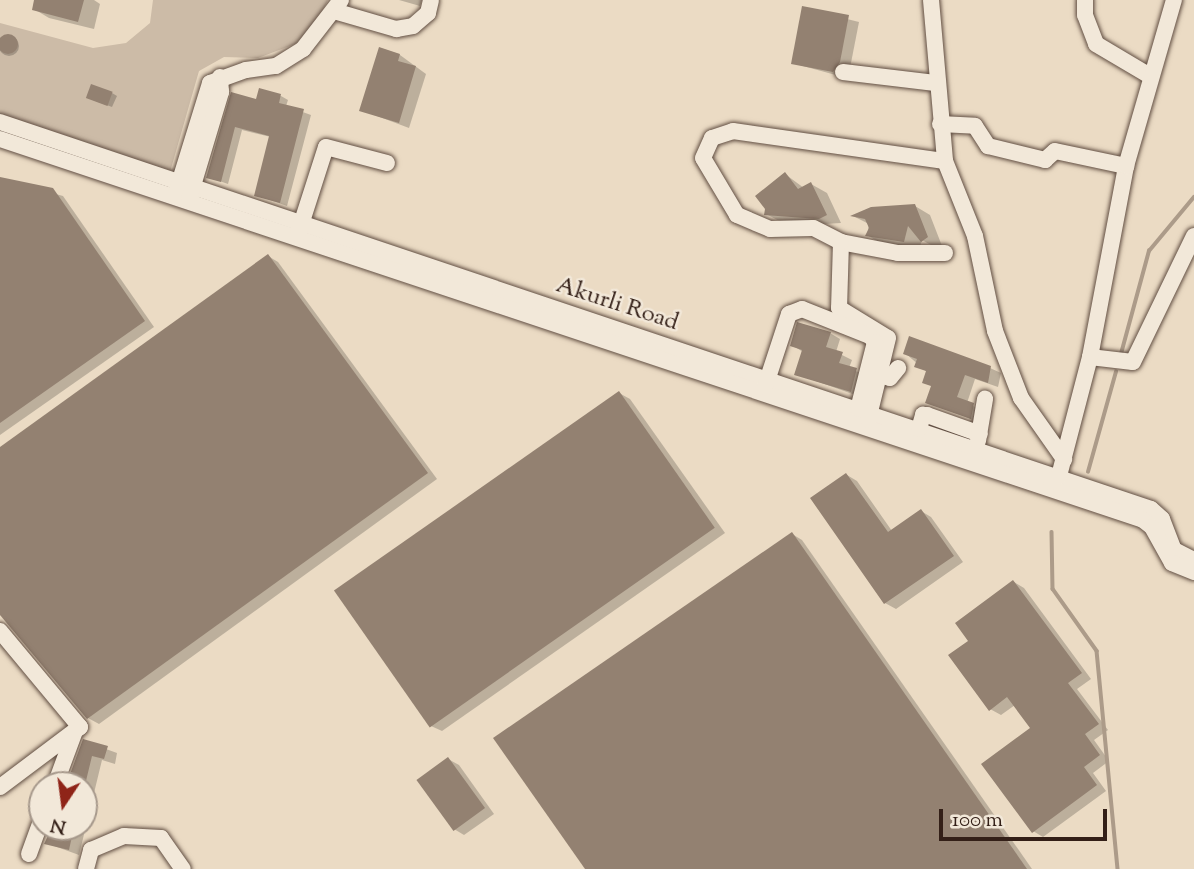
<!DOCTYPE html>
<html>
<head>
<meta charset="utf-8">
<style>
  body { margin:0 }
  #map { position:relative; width:1194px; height:869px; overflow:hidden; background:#ebdbc4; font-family:"Sorts Mill Goudy",serif }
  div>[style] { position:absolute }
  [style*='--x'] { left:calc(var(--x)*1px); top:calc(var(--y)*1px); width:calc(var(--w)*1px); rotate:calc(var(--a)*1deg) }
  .green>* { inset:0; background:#ccbba7 }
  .shadow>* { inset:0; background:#0003 }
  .round { border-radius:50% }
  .stream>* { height:3.5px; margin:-1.75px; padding:0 1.75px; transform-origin:1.75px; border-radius:1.75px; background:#ac9b89 }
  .building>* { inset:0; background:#938171; transform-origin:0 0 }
  .roads { filter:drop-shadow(0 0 2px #614e42) drop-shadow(0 0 2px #614e42) }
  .minor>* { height:16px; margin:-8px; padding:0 8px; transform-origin:8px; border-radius:8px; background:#f2e8d9 }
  span { translate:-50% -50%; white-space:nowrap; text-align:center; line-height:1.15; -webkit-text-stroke:5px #f2e8d9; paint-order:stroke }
  .street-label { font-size:24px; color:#331f17 }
  .north { position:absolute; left:28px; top:771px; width:70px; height:70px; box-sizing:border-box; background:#f2e8d9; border:2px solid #a6988b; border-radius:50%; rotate:193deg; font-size:19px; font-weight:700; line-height:28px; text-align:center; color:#331f17 }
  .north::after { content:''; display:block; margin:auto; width:24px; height:32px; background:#8f2418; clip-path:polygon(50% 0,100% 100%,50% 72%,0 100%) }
  .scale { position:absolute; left:939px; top:809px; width:168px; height:32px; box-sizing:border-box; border:4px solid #331f17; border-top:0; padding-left:9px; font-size:21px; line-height:24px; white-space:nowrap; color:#331f17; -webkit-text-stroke:5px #f2e8d9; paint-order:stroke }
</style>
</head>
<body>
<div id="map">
  <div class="green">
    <i style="clip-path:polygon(153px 0,328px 0,315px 25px,295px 44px,258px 58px,224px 57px,199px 71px,170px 172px,0 115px,0 23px,93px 48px,126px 43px,150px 23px)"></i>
  </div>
  <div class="shadow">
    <i style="clip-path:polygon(36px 0,94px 0,100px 4px,94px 29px,49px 18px,34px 9px)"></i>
    <i style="clip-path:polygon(399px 0,422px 0,420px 6px)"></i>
    <i style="clip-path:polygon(803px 8px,859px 22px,850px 68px,843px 77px,792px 63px)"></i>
    <i class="round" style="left:-1px;top:36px;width:20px;height:20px"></i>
    <i style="clip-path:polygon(380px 50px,400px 55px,426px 74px,409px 128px,361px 110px)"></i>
    <i style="clip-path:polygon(112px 93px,117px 96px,112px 107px,93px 100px)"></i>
    <i style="clip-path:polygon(233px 94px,258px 101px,281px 96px,288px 100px,286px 106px,311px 115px,287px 206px,256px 195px,271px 137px,242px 130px,228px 184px,208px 177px)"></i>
    <i style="clip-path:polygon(785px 174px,804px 188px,811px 184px,827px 193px,841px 223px,789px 226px,766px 214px)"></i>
    <i style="clip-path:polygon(0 179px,63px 196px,154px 327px,0 435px)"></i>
    <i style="clip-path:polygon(915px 206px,930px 215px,942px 246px,938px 249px,922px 240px,919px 250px,882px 244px,867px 235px,869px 224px,853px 216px)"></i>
    <i style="clip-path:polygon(268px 256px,278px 262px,437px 479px,99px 724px,88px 718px,0 612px,0 449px)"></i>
    <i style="clip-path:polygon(830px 333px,840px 339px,836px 352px,852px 360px,849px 368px,867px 376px,861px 397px,796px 374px,803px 352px,792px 345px)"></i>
    <i style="clip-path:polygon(905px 353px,990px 368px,1001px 373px,998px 387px,975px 379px,967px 403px,983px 411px,981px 423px,927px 402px,932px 387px,927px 372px)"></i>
    <i style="clip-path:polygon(619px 393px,630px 399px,725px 533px,442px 731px,431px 726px)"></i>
    <i style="clip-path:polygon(847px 475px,857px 481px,892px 531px,921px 511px,931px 517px,963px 562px,896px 609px,885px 603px)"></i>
    <i style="clip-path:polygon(792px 534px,802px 540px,1032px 869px,587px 869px)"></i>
    <i style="clip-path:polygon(1014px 582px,1024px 588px,1091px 679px,1077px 689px,1108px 730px,1094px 740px,1109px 761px,1093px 773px,1106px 791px,1043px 837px,1033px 831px,1032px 728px,1015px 705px,1001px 715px,990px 709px,971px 641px)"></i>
    <i style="clip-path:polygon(84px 741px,117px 753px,115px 764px,102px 760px,79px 855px,46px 843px,52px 827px,84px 827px,84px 785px,68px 785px)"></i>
    <i style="clip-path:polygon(448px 759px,459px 765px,494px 814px,464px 835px,454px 829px)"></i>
  </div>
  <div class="stream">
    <i style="--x:1121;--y:354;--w:107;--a:-74.8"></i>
    <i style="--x:1149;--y:251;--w:70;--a:-50.2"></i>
    <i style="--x:1088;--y:472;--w:104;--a:-74.4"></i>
    <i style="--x:1052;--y:532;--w:57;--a:89"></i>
    <i style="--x:1053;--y:589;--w:76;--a:54.6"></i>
    <i style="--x:1097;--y:651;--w:219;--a:84.5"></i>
  </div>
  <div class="building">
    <i style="clip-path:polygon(34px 0,84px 0,78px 22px,32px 10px)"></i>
    <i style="clip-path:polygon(802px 6px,849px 15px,840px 62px,833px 72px,791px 64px)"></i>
    <i class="round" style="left:-2px;top:34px;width:20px;height:20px"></i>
    <i style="clip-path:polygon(379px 47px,400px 54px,398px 61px,416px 66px,399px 123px,359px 111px)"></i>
    <i style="left:91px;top:84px;width:23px;height:15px;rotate:20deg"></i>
    <i style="clip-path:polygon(259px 88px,281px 94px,279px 103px,304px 109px,280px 203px,254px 196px,269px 136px,235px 127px,221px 182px,206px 178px,231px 92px,256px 99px)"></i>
    <i style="clip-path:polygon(785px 172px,798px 189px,811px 182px,827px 215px,819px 219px,764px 215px,765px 209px,755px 196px)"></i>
    <i style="clip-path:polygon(0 177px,53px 188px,145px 321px,0 423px)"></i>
    <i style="clip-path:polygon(915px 204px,928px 237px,921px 242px,908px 226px,904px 242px,865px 236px,869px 228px,865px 219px,850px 216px,871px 207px)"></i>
    <i style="clip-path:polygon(268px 254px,428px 473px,87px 719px,0 615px,0 447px)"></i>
    <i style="clip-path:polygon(797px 322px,831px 332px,826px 347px,843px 352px,839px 363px,857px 368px,851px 392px,794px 375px,802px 350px,790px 346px)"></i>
    <i style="clip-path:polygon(909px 336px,991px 366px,988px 383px,965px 375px,957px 397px,974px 403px,971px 419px,925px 403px,931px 386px,922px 383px,926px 371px,914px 367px,917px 359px,903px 354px)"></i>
    <i style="left:619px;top:391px;width:167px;height:348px;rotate:55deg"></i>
    <i style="clip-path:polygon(846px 473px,888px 532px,921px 509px,954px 556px,884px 604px,810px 498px)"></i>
    <i style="clip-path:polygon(792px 532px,1027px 869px,585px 869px,493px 738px)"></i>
    <i style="clip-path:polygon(1013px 580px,1082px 673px,1068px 683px,1099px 724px,1085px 734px,1100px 755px,1084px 767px,1097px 785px,1032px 833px,981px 764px,1030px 728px,1007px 697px,989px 711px,948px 655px,968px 641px,955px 623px)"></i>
    <i style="clip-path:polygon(83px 739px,108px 746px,104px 759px,92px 756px,85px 785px,66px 785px)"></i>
    <i style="left:448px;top:757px;width:63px;height:39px;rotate:54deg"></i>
    <i style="clip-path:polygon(52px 827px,74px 827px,69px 850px,44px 844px)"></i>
  </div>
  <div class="roads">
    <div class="minor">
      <i style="--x:931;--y:0;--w:162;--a:85"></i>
      <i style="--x:945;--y:161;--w:81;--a:68.2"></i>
      <i style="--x:975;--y:236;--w:97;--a:78.1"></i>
      <i style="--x:995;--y:331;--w:72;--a:68.8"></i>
      <i style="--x:1021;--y:398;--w:75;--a:54.8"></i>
      <i style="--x:1085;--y:0;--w:15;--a:90"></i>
      <i style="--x:1085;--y:15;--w:31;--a:69"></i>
      <i style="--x:1096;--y:44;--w:63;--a:30.7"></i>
      <i style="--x:334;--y:11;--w:65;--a:16.2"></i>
      <i style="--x:396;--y:29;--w:17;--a:-10"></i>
      <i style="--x:413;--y:26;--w:20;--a:-41"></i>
      <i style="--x:428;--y:13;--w:13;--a:-77"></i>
      <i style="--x:843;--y:72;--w:93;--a:6.8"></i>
      <i style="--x:0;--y:122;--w:1214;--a:18.58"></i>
      <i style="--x:1151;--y:509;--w:15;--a:42"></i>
      <i style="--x:1162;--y:519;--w:33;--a:69"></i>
      <i style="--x:1174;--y:550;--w:22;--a:27"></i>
      <i style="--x:940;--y:124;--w:35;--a:3"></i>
      <i style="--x:975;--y:126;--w:24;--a:57"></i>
      <i style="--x:988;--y:146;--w:59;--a:13.8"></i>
      <i style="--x:1045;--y:160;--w:13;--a:-42"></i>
      <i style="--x:1055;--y:151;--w:73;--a:11.9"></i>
      <i style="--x:0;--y:139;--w:1205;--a:18.43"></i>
      <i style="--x:1143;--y:520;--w:11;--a:38"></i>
      <i style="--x:1152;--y:527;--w:41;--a:60.9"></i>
      <i style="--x:1172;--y:563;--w:24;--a:22"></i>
      <i style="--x:176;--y:193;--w:115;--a:-72.8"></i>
      <i style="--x:210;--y:83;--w:38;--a:-20"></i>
      <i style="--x:246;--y:70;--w:30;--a:-8"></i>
      <i style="--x:276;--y:66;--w:32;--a:-32"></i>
      <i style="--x:303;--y:49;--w:62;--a:-52.2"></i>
      <i style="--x:189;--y:199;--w:112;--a:-73.3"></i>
      <i style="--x:221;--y:92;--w:15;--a:-94"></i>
      <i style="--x:298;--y:234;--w:91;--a:-72.2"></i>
      <i style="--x:326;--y:147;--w:63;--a:14.7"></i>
      <i style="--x:841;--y:242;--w:66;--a:91.7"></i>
      <i style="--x:839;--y:308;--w:57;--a:31.5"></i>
      <i style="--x:888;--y:338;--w:84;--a:103.7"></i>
      <i style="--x:945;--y:253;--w:47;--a:180"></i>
      <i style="--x:898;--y:253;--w:58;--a:-169.1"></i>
      <i style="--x:841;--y:242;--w:31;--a:-153"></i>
      <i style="--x:813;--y:228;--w:43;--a:178.7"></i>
      <i style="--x:770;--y:229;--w:36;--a:-157"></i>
      <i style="--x:737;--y:215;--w:66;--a:-120.8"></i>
      <i style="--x:703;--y:158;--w:22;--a:-66"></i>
      <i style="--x:712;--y:138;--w:22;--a:-18"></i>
      <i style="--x:733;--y:131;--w:214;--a:8.1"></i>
      <i style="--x:1090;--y:357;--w:43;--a:6.6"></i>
      <i style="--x:1133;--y:362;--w:140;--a:-64.2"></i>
      <i style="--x:880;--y:375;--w:10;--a:17"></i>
      <i style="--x:890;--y:378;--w:13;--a:-51"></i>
      <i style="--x:765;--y:387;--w:77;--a:-71.8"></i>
      <i style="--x:789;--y:314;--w:14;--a:-21"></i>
      <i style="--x:802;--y:309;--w:73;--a:21.7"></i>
      <i style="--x:870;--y:336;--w:8;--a:50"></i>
      <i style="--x:875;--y:342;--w:69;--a:104.2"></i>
      <i style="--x:919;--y:429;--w:15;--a:-74"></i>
      <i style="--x:923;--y:415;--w:4;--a:0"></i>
      <i style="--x:927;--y:415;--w:56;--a:19.7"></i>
      <i style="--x:978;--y:441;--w:43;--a:-80.5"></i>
      <i style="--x:1051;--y:482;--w:10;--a:-37"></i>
      <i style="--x:1059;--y:476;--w:123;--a:-75.4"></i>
      <i style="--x:1090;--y:357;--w:194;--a:-79.3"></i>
      <i style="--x:1126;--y:166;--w:173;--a:-73.9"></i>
      <i style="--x:0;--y:631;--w:125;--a:50.2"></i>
      <i style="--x:80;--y:727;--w:100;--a:143.1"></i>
      <i style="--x:55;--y:785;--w:58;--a:-69.7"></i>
      <i style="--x:29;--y:854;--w:38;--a:-70"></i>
      <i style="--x:86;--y:869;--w:20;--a:-75"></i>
      <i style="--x:91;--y:850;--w:36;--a:-23"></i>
      <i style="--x:124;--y:836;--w:37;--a:3"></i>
      <i style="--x:161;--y:838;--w:38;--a:55"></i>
    </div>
  </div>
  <div class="street-label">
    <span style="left:617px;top:305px;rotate:18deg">Akurli Road</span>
  </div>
  <div class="north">N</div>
  <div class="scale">100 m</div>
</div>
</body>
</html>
